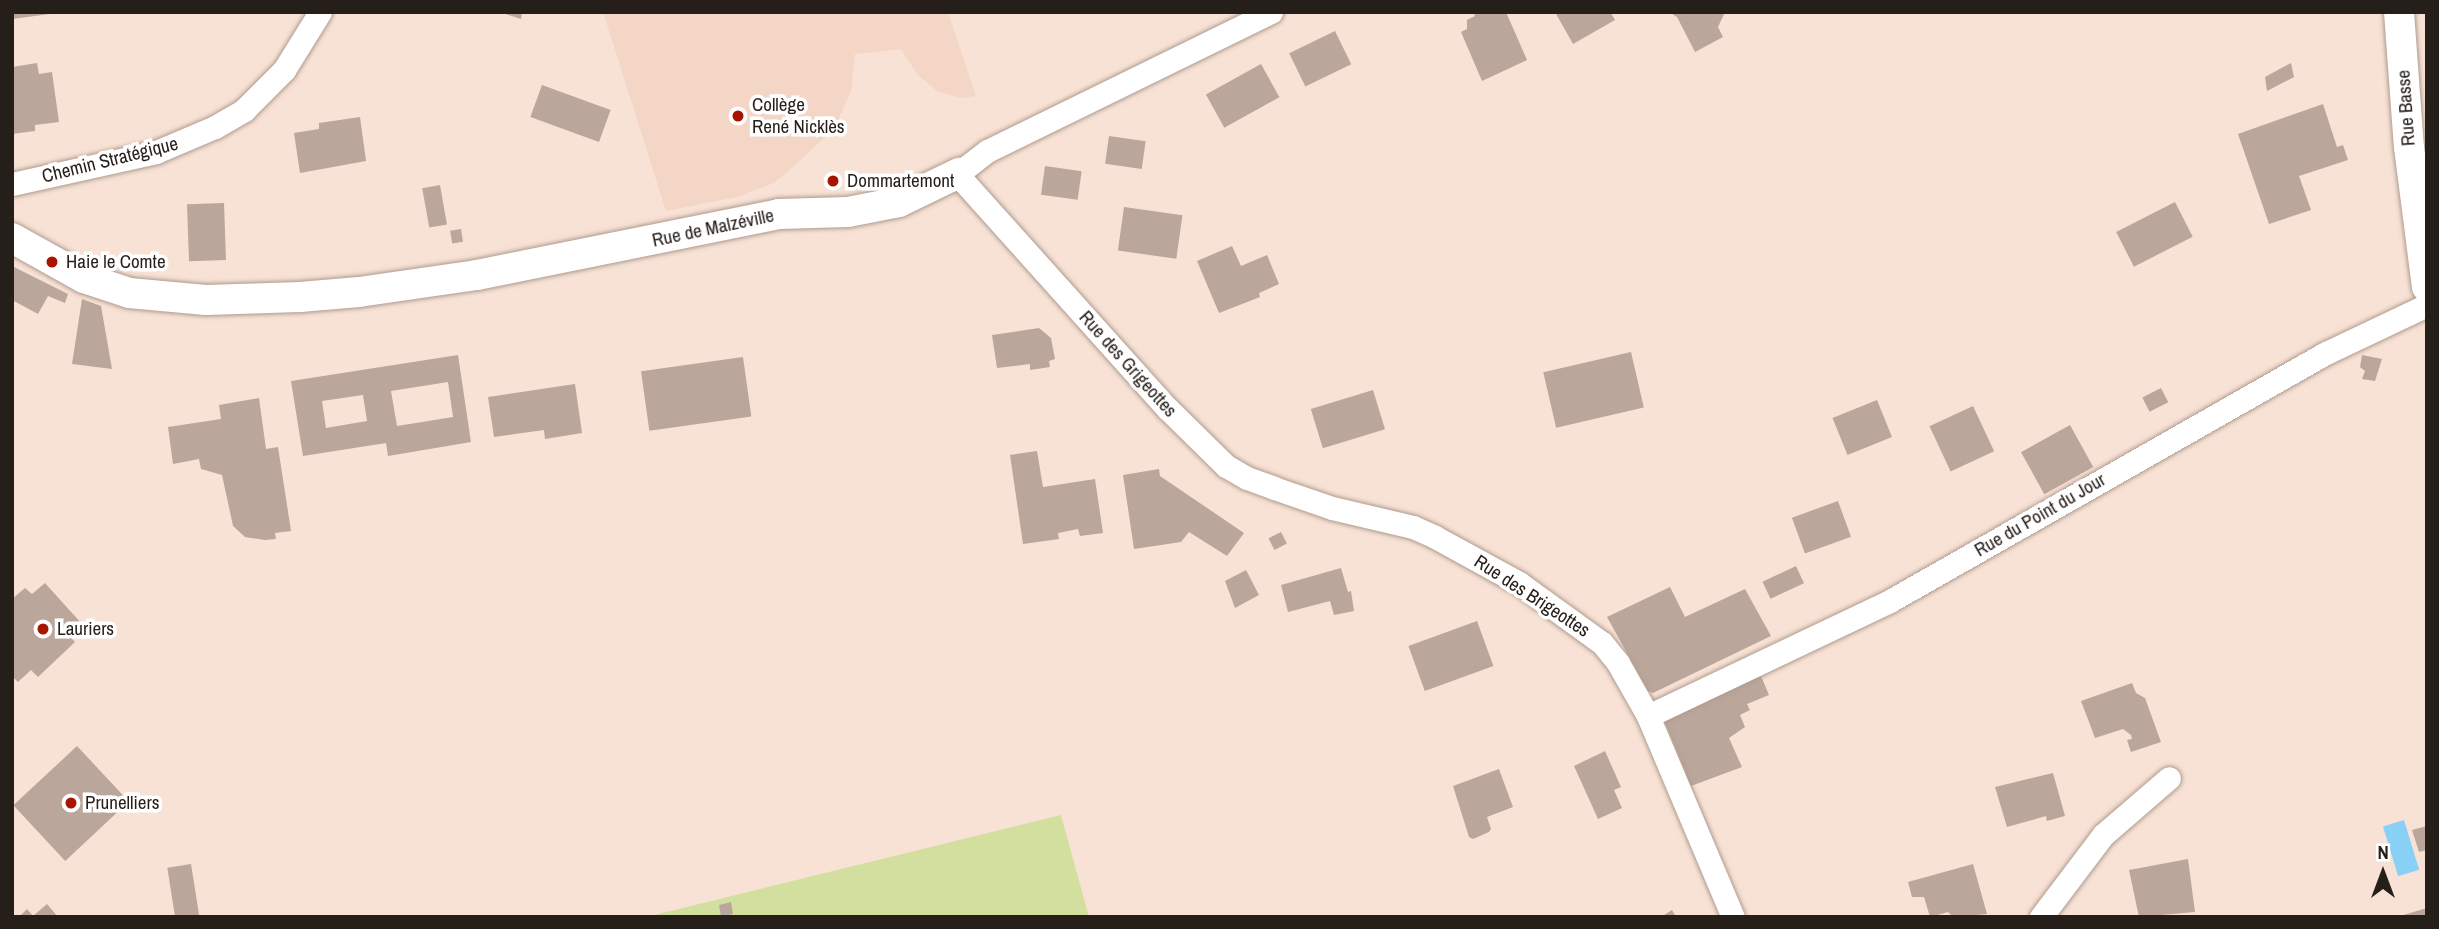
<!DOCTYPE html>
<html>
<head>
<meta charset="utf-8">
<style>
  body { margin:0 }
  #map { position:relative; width:2439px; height:929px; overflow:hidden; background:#f8e2d5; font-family:"Archivo Narrow",sans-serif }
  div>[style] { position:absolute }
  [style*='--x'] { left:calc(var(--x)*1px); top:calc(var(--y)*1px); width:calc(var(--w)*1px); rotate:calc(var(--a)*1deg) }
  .built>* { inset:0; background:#f3d6c5 }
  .green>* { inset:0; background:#d3df9f }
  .water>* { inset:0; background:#88d0f6; transform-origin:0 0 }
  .building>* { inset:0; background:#bba69b; transform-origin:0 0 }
  .roads { filter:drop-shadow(0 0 2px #af9b8f) drop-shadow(0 0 2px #af9b8f) }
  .minor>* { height:23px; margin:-11.5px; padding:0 11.5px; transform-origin:11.5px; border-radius:11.5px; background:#fff }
  .tertiary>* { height:30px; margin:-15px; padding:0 15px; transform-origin:15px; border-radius:15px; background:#fff }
  .dots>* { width:19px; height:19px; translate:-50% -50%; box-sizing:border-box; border:4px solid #fff; border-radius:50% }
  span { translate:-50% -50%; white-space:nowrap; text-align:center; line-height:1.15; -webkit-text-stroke:7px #fff; paint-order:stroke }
  .poi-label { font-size:19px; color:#261e19 }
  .left { translate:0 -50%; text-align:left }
  .street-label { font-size:19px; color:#261e19 }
  .frame { position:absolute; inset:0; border:14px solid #261e19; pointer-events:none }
  .north { position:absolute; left:2348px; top:838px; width:70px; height:70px; -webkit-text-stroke:5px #fff; paint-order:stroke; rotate:0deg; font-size:19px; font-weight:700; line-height:28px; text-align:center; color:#261e19 }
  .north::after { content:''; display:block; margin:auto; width:24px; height:32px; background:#261e19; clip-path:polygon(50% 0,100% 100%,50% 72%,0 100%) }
</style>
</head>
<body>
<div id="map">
  <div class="built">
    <i style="clip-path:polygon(603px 12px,948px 12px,976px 96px,960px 98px,937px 91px,917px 74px,901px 49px,855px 54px,851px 91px,834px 129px,784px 175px,774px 183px,737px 197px,666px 211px)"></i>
  </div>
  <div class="green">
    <i style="clip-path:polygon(1061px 815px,1089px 917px,646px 917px)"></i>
  </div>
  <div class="water">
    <i style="left:2404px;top:820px;width:52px;height:22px;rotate:73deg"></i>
  </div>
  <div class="building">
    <i style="clip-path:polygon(12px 12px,50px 12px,50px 14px,12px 19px)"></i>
    <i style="clip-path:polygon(499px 12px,522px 12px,521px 19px)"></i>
    <i style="clip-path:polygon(1473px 12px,1506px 12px,1527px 60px,1482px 81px,1461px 32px,1467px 29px,1467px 20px,1475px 16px)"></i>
    <i style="clip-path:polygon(1555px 12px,1610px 12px,1615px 20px,1573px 44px)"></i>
    <i style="clip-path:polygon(1669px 12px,1725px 12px,1718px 27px,1723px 37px,1695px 52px,1677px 17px)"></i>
    <i style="left:1335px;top:31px;width:37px;height:51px;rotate:64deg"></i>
    <i style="clip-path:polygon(37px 63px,39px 74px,52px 72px,59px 122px,35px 125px,35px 131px,12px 134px,12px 67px)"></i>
    <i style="clip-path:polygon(2291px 63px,2294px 77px,2267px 91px,2265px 77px)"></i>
    <i style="left:1261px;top:64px;width:38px;height:63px;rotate:61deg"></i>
    <i style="left:542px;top:85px;width:73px;height:34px;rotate:20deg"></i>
    <i style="clip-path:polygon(2323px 104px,2337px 147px,2343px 145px,2348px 160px,2299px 176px,2311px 210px,2269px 224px,2238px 134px)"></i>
    <i style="clip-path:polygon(360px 117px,366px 161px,300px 173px,294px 133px,319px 129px,319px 123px)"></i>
    <i style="left:1109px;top:136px;width:37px;height:28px;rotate:8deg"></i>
    <i style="left:1045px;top:166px;width:37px;height:29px;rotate:8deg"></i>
    <i style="left:440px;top:185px;width:40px;height:18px;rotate:80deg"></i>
    <i style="left:2175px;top:202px;width:39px;height:66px;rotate:63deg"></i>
    <i style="left:224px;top:203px;width:57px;height:37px;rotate:88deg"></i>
    <i style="left:1124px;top:207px;width:59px;height:44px;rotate:8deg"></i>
    <i style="left:461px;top:229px;width:13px;height:11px;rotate:81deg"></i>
    <i style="clip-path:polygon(1232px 246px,1241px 266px,1267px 255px,1279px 284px,1259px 293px,1260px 297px,1219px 313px,1197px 261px)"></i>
    <i style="clip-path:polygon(12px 266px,68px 294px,65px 303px,48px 296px,38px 314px,12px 300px)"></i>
    <i style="clip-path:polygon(82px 299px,101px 306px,112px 369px,72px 364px)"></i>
    <i style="clip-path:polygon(1039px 328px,1051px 338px,1055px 359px,1049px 361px,1050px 367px,1030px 370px,1030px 364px,997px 368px,992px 335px)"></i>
    <i style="left:1631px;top:352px;width:57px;height:90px;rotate:77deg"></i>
    <i style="clip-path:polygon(evenodd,458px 355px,471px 442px,388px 456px,386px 443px,303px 456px,291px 381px,458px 355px,448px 382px,453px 417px,397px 426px,391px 391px,448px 382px,458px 355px,363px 395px,367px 421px,326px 428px,322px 401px,363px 395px)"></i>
    <i style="clip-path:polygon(2362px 355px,2382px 359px,2375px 381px,2362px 379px,2365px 371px,2360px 367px)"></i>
    <i style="left:743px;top:357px;width:60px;height:103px;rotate:82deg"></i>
    <i style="clip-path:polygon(575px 384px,582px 433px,545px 439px,544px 430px,494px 437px,488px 397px)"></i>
    <i style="left:2161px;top:388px;width:16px;height:21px;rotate:63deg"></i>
    <i style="left:1373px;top:390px;width:41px;height:65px;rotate:73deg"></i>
    <i style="clip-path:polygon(259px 398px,266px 449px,278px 447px,291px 531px,275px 533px,276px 539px,265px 540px,245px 537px,233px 526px,222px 475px,201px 469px,199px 459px,173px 464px,168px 427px,221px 419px,219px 405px)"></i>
    <i style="left:1877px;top:400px;width:40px;height:48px;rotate:68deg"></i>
    <i style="left:1973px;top:406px;width:50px;height:48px;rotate:65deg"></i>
    <i style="left:2070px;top:425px;width:48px;height:56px;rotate:61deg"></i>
    <i style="clip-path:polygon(1037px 451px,1043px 487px,1095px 479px,1103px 533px,1080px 536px,1078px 529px,1058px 533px,1059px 539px,1023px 544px,1010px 455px)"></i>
    <i style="clip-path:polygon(1159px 469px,1160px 476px,1244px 533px,1227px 556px,1189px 532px,1181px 542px,1134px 549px,1123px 475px)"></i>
    <i style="left:1838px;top:501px;width:38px;height:49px;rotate:70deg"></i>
    <i style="left:1281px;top:532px;width:13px;height:14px;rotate:63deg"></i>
    <i style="left:1796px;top:566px;width:19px;height:37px;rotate:65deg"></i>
    <i style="clip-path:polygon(1341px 568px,1348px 592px,1351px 591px,1354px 611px,1334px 615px,1330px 601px,1288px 612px,1281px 585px)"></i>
    <i style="clip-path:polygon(1246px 570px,1259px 595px,1235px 608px,1225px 581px)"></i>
    <i style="clip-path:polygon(45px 583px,81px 623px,68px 635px,75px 642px,38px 677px,31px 670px,18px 682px,12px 676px,12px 599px,25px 588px,32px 594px)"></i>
    <i style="clip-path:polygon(1670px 587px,1685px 617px,1745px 589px,1771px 636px,1653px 693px,1648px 691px,1607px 617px)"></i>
    <i style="left:1477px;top:621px;width:48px;height:73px;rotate:70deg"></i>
    <i style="clip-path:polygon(1761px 676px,1769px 695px,1747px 704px,1750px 710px,1740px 715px,1745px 727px,1729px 738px,1742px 767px,1691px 786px,1664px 720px)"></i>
    <i style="clip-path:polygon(2132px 683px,2136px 693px,2145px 698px,2161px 742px,2131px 752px,2127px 740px,2132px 739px,2131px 735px,2123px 729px,2095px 738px,2081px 701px)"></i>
    <i style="left:77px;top:746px;width:76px;height:87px;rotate:47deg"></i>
    <i style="clip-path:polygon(1605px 751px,1621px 787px,1614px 790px,1622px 808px,1598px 819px,1574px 766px)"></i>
    <i style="clip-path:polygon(1499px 769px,1513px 807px,1487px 817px,1491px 829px,1489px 832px,1473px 839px,1469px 837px,1453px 786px)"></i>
    <i style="clip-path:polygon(2053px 773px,2065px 816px,2047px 821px,2046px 816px,2007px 827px,1995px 787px)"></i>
    <i style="clip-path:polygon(2427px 826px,2427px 850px,2419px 852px,2412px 830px)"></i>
    <i style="clip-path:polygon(2188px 859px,2195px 912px,2139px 917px,2129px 870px)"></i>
    <i style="left:191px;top:864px;width:54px;height:24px;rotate:81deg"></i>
    <i style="clip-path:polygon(1973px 864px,1987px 914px,1953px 917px,1948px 912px,1930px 917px,1924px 897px,1912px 897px,1908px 882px)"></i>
    <i style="clip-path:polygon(731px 902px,733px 914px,721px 917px,719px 905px)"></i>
    <i style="clip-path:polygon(47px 904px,58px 917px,19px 917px,27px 909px,33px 916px)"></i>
    <i style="clip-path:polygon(2427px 908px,2427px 917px,2401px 917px,2400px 916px)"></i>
    <i style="clip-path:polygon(1672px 910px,1676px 917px,1661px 917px)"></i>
  </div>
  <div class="roads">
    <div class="minor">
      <i style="--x:1271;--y:12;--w:316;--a:153.9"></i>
      <i style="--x:987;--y:151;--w:36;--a:142"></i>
      <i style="--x:959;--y:173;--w:10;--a:61"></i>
      <i style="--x:964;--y:182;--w:304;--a:48.1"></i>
      <i style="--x:1167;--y:408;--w:83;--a:44.5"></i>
      <i style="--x:1226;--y:466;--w:24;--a:30"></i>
      <i style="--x:1247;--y:478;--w:29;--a:20"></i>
      <i style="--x:1274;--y:488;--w:61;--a:19"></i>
      <i style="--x:1332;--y:508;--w:83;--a:13.2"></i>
      <i style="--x:1413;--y:527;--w:24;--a:24"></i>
      <i style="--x:1435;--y:537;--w:96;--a:28.7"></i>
      <i style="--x:1519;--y:583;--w:102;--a:35.9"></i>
      <i style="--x:1602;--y:643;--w:26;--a:51"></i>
      <i style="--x:1618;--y:663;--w:61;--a:60.5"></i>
      <i style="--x:1648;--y:716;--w:218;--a:67.1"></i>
      <i style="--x:12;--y:184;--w:148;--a:-12.5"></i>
      <i style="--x:156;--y:152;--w:64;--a:-23"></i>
      <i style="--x:215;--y:127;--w:34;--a:-30"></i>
      <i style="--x:244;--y:110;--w:57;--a:-45"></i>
      <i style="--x:284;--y:70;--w:68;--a:-58.2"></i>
      <i style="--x:1648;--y:716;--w:266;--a:-25.4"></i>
      <i style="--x:1888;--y:602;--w:502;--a:-29.63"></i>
      <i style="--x:2324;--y:354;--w:114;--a:-25.4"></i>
      <i style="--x:2041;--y:917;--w:103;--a:-52.9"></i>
      <i style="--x:2103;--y:835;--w:87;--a:-40.8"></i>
    </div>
    <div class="tertiary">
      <i style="--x:2399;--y:12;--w:135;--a:85.8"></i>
      <i style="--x:2409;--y:147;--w:141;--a:82.7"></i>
      <i style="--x:12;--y:238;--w:82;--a:29.1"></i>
      <i style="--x:84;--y:278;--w:47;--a:18.4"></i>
      <i style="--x:129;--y:293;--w:77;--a:5.2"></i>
      <i style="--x:206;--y:300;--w:94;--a:-1.8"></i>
      <i style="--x:300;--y:297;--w:59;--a:-4.8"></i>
      <i style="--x:359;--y:292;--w:119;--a:-8.2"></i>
      <i style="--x:477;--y:275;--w:308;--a:-11.4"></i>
      <i style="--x:779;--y:214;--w:69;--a:-1.7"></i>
      <i style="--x:848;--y:212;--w:52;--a:-11.1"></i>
      <i style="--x:899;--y:202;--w:67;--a:-25.8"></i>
    </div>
  </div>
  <div class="dots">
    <i style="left:738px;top:116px;background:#a71501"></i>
    <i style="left:833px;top:181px;background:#a71501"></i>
    <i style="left:52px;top:262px;background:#a71501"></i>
    <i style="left:43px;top:629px;background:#a71501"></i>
    <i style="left:71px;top:803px;background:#a71501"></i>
  </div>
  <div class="poi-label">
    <span class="left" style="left:752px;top:116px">Collège<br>René Nicklès</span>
    <span class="left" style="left:847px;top:181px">Dommartemont</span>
    <span class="left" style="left:66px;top:262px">Haie le Comte</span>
    <span class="left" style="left:57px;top:629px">Lauriers</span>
    <span class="left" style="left:85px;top:803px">Prunelliers</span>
  </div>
  <div class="street-label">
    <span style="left:2406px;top:108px;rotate:-94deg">Rue Basse</span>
    <span style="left:110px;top:160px;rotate:-14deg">Chemin Stratégique</span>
    <span style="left:713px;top:228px;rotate:-12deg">Rue de Malzéville</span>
    <span style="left:1128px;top:364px;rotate:48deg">Rue des Grigeottes</span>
    <span style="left:2040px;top:515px;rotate:-30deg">Rue du Point du Jour</span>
    <span style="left:1532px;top:596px;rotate:33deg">Rue des Brigeottes</span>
  </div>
  <div class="frame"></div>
  <div class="north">N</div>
</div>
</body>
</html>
